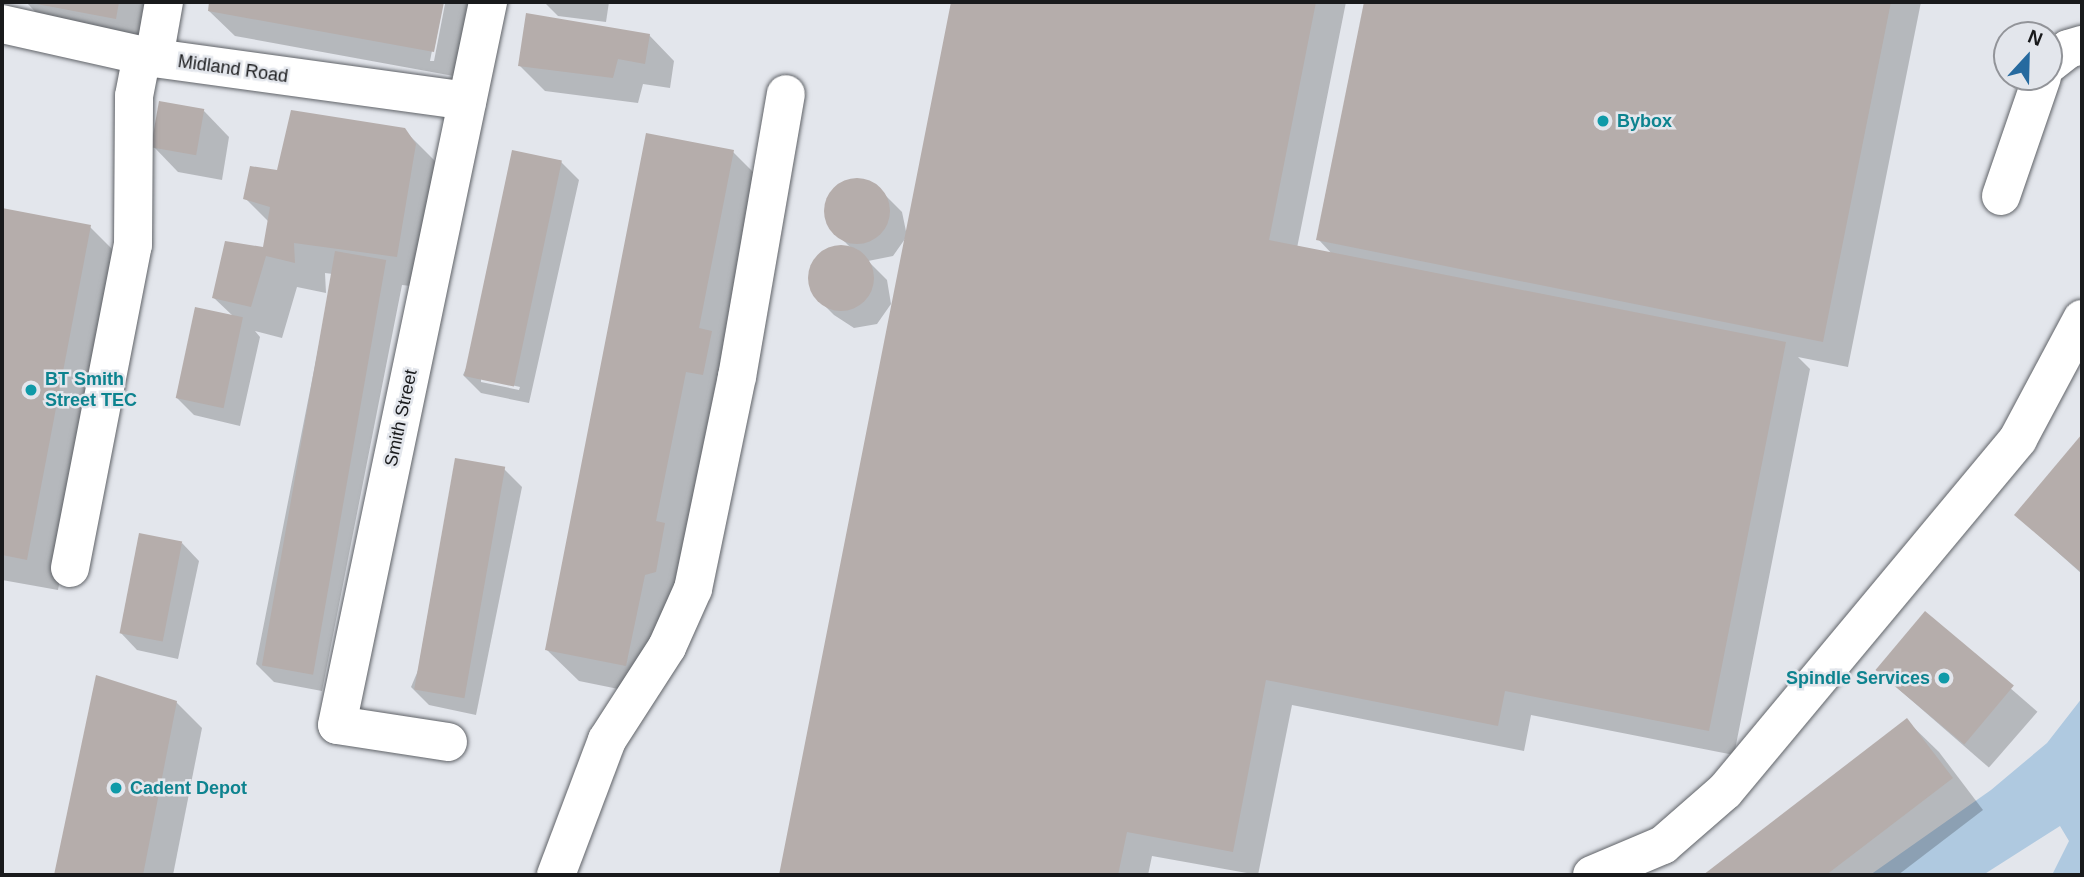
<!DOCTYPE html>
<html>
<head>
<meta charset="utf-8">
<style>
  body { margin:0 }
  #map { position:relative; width:2084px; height:877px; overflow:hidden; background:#e3e6ec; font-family:Helvetica,sans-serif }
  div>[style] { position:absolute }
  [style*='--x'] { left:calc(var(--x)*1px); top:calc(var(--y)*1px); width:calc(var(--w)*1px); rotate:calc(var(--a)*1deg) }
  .water>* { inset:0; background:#afc9e0 }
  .shadow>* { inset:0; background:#0003; transform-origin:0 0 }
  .building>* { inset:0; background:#b5adab; transform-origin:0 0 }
  .round { border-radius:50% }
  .roads { filter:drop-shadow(0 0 2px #606368) drop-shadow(0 0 2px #606368) }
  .minor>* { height:38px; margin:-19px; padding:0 19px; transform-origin:19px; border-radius:19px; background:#fff }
  .dots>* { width:19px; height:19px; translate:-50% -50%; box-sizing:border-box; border:4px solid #e3e6ec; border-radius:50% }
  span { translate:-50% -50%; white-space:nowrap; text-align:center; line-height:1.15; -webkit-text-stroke:5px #e3e6ec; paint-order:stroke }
  .street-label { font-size:18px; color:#191a1c }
  .culture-label { font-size:18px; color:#0d838f; font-weight:700 }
  .left { translate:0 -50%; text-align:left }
  .right { translate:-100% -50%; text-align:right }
  .frame { position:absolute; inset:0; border:4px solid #191a1c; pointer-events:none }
  .north { position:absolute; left:1993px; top:21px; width:70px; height:70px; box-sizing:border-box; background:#e3e6ec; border:2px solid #929499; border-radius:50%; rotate:22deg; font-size:19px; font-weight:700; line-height:28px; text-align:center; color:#191a1c }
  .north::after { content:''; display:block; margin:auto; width:24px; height:32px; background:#266a9f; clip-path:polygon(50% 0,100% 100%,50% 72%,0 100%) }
</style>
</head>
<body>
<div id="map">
  <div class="water">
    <i style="clip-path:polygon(2082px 698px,2082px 875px,2052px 875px,2069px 841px,2060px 826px,1983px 875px,1870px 875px,1991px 790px,2047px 743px)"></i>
  </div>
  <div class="shadow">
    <i style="clip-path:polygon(26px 2px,144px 2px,148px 6px,141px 44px,51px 28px)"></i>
    <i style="clip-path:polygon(evenodd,211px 2px,474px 2px,459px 77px,235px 36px,209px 11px,211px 2px,441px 4px,445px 4px,434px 61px,430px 61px,441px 4px)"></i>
    <i style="clip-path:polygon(544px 2px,609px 2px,606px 22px,558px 16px)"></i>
    <i style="clip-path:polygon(953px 2px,1346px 2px,1297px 248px,1333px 255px,1318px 239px,1365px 2px,1921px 2px,1848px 367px,1798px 357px,1810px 369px,1734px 755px,1531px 715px,1524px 751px,1292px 705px,1258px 875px,1152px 856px,1148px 875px,781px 875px,907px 236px,893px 256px,868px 261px,887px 280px,891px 304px,877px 324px,854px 328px,834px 315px,816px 297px,810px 273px,824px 253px,850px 247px,832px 229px,826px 205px,840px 185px,863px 180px,884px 194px,902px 212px,907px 236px)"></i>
    <i style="clip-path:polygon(649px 35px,674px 61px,670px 88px,643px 84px,638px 103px,545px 91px,519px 65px)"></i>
    <i style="clip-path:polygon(204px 111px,229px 137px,222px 180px,178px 172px,153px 146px)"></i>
    <i style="clip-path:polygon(404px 130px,436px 162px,428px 288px,402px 285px,322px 691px,274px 682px,256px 664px,333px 274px,325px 273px,326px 293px,297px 287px,282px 338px,255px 331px,260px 337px,240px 426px,194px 415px,177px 398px,234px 317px,214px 298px,264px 249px,269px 222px,245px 198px,279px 172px)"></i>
    <i style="clip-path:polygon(733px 152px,765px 184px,658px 697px,579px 681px,547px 650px)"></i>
    <i style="clip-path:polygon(evenodd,561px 162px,579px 180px,529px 403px,481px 393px,463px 375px,561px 162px,481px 378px,520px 387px,519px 390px,481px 382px,481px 378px)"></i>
    <i style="clip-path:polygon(2px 210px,90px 227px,122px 259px,58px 590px,2px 580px)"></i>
    <i style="clip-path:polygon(2082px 437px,2082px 574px,2016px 515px)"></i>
    <i style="clip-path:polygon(504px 469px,522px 487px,476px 715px,429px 705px,411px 687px)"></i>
    <i style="clip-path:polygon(182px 543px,199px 561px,178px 659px,137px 650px,120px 632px)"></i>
    <i style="left:1925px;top:614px;width:149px;height:74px;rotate:41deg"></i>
    <i style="clip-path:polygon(98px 677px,176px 702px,202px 728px,173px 875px,56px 875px)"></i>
    <i style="clip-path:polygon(1907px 721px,1939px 752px,1983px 810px,1898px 875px,1706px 875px)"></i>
  </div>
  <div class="building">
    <i style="clip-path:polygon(26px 2px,119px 2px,116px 19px)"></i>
    <i style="clip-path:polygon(209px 2px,444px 2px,434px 52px,208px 11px)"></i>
    <i style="clip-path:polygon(951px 2px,1316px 2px,1269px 240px,1786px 342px,1709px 731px,1505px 691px,1498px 726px,1266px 680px,1233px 852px,1127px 832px,1118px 875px,779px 875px)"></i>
    <i style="clip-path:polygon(1364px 2px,1891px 2px,1823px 342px,1316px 240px)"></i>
    <i style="clip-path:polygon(526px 13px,650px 34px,645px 64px,618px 59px,613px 78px,518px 66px)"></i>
    <i style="left:159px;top:101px;width:46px;height:47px;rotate:10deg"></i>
    <i style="clip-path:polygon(291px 110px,405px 128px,416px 144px,397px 257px,294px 243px,295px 263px,266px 256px,251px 307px,212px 298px,225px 241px,263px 247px,270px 207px,243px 199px,250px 166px,277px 170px)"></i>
    <i style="clip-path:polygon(646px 133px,734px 150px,699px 328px,712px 331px,703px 375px,686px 372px,656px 521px,665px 523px,656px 572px,645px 575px,626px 666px,545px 650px)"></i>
    <i style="left:512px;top:150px;width:51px;height:231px;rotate:12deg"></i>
    <i class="round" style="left:824px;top:178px;width:66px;height:66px"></i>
    <i style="clip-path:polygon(2px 208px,91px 225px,27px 560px,2px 555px)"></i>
    <i class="round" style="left:808px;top:245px;width:66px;height:66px"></i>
    <i style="left:335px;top:251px;width:52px;height:421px;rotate:10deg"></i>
    <i style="left:195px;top:307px;width:49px;height:93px;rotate:12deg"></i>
    <i style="clip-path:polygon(2082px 434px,2082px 573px,2014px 515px)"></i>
    <i style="left:455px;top:458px;width:51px;height:235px;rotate:10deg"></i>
    <i style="left:139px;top:533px;width:44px;height:102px;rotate:11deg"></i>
    <i style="left:1925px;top:611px;width:116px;height:77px;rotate:40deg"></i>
    <i style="clip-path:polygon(96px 675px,177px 701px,143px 875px,54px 875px)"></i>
    <i style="clip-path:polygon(1907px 718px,1953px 778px,1826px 875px,1703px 875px)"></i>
  </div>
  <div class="roads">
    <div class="minor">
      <i style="--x:2;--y:24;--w:156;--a:12.6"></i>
      <i style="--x:154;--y:58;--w:316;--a:7.8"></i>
      <i style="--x:154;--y:58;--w:57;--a:-79.9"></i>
      <i style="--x:2049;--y:64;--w:24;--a:-38"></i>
      <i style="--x:2068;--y:49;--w:15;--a:-16"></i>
      <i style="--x:2001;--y:196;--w:126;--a:-71"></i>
      <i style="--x:70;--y:568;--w:329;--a:-79"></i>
      <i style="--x:133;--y:245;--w:149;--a:-89.6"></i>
      <i style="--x:134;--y:96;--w:42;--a:-79"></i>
      <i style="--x:448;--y:742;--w:112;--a:-171.3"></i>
      <i style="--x:337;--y:725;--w:739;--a:-78.2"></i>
      <i style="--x:556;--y:875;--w:144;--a:-69.3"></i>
      <i style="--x:607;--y:740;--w:111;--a:-57.2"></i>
      <i style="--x:667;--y:647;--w:64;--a:-65.9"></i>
      <i style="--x:693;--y:589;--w:217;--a:-78.3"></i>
      <i style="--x:737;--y:377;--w:287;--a:-80.2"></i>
      <i style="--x:1592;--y:875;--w:77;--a:-22.9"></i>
      <i style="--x:1663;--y:845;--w:82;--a:-41.1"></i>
      <i style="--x:1725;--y:791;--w:458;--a:-50.2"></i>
      <i style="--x:2018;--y:439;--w:136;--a:-61.9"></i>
    </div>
  </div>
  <div class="dots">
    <i style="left:1603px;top:121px;background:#0f9aa8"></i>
    <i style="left:31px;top:390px;background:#0f9aa8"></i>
    <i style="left:1944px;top:678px;background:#0f9aa8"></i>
    <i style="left:116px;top:788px;background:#0f9aa8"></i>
  </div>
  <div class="street-label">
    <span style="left:233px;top:69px;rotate:8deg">Midland Road</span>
    <span style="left:401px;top:418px;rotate:-78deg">Smith Street</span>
  </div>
  <div class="culture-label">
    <span class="left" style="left:1617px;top:121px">Bybox</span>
    <span class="left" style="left:45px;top:390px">BT Smith<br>Street TEC</span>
    <span class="right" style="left:1930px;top:678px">Spindle Services</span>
    <span class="left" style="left:130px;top:788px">Cadent Depot</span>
  </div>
  <div class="frame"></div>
  <div class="north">N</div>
</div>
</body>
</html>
